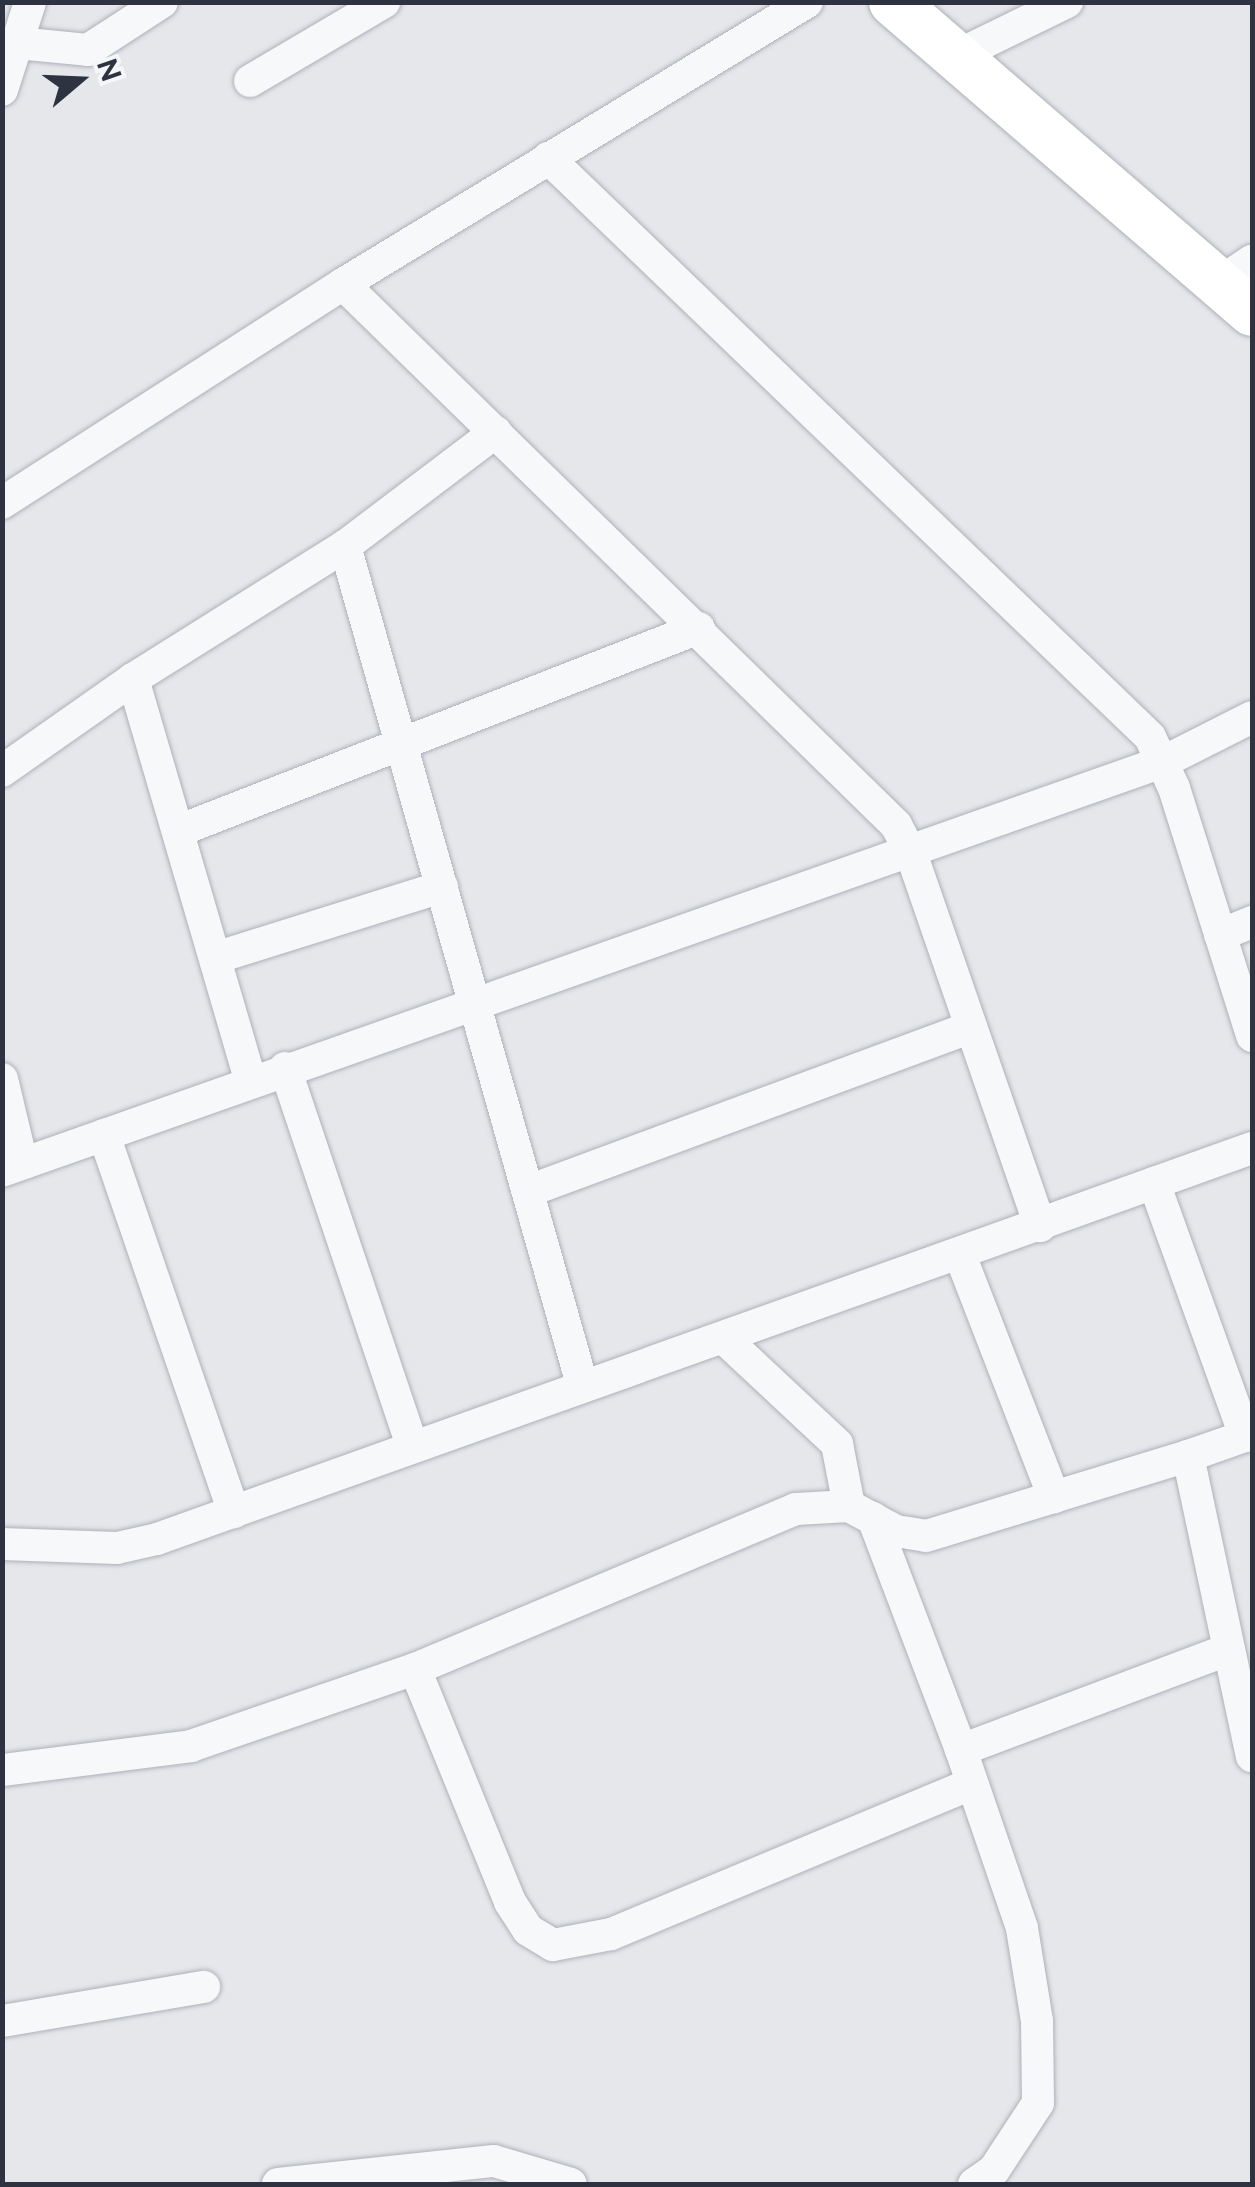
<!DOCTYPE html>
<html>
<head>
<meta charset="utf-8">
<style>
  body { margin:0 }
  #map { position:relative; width:1255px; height:2187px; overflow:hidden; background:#e5e7eb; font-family:Raleway,sans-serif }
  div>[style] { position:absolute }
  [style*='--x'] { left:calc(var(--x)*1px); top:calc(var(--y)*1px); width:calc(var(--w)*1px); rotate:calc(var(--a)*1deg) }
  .roads { filter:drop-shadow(0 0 2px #aeb1b8) drop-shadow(0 0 2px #aeb1b8) }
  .street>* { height:32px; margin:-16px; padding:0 16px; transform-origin:16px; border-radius:16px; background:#f7f8fa }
  .secondary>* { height:48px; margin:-24px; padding:0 24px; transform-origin:24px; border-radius:24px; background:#fff }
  span { translate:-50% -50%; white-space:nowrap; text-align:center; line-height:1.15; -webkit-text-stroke:8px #f4f6f8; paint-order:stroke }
  .frame { position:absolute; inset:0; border:5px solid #2e3342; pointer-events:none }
  .north { position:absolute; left:30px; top:30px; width:100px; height:100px; -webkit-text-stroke:8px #f4f6f8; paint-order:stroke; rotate:71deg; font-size:28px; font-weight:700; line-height:40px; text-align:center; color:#2e3342 }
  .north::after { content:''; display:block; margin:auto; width:35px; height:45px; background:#2e3342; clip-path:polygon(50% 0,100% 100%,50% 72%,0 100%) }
</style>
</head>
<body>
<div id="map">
  <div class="roads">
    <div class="street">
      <i style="--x:17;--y:43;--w:71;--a:5.6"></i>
      <i style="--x:88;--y:50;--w:88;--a:-33"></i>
      <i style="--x:954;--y:57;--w:126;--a:-26"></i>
      <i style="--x:250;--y:81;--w:156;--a:-30.5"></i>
      <i style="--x:2;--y:90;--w:92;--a:-72.3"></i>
      <i style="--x:548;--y:158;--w:835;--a:43.88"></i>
      <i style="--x:1150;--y:737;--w:56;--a:64.8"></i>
      <i style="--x:1174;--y:788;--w:260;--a:72.5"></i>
      <i style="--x:1219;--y:283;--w:40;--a:-34"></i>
      <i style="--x:343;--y:284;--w:774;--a:44.37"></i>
      <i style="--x:896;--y:825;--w:32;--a:62"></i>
      <i style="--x:911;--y:853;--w:395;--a:70.9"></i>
      <i style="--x:2;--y:503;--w:405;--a:-32.7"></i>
      <i style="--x:343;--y:284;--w:543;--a:-31.29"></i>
      <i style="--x:345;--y:546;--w:871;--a:74.21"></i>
      <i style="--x:133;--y:679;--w:418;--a:73.7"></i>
      <i style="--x:2;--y:771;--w:160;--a:-35.1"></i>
      <i style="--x:133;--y:679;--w:250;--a:-32.1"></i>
      <i style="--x:345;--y:546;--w:189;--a:-37.1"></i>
      <i style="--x:178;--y:831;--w:559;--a:-21.29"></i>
      <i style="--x:1220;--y:935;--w:35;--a:-22"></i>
      <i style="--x:215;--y:958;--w:238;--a:-17.4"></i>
      <i style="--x:285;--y:1068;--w:399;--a:71.4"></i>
      <i style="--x:2;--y:1079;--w:86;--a:76.6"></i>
      <i style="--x:104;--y:1135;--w:399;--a:71"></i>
      <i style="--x:2;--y:1171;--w:1233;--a:-19.42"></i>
      <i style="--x:1165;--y:761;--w:97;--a:-26.8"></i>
      <i style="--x:1154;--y:1183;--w:104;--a:-19.7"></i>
      <i style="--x:531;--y:1190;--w:469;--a:-20.3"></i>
      <i style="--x:960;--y:1255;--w:260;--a:68.8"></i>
      <i style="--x:727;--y:1341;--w:151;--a:43.1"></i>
      <i style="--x:837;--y:1444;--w:63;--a:79"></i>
      <i style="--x:873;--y:1518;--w:248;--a:69.2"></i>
      <i style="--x:2;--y:1544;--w:115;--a:2"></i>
      <i style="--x:117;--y:1548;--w:41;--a:-12.7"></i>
      <i style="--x:157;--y:1539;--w:1059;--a:-19.65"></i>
      <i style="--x:1154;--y:1183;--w:269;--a:70.2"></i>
      <i style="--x:1245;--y:1436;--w:60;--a:160.7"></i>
      <i style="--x:1188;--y:1456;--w:307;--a:78"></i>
      <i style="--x:415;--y:1669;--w:252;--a:67.8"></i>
      <i style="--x:510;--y:1902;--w:33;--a:57"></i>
      <i style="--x:528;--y:1930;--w:29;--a:31"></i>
      <i style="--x:553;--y:1945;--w:59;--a:-10.7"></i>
      <i style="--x:611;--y:1934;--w:391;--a:-22.6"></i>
      <i style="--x:2;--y:1770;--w:191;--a:-7.2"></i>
      <i style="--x:191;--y:1746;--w:237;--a:-19"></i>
      <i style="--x:415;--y:1669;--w:413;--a:-22.8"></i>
      <i style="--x:796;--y:1509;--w:53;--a:-3.2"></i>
      <i style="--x:849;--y:1506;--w:53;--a:28"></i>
      <i style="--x:896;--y:1531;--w:30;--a:9"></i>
      <i style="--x:926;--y:1536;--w:274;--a:-17"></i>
      <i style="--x:2;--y:2021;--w:205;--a:-9.6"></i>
      <i style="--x:278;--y:2184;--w:217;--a:-6.1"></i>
      <i style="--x:494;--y:2161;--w:80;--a:16.6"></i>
      <i style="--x:974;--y:2184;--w:24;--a:-35"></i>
      <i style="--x:994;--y:2170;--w:80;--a:-56.7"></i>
      <i style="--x:1038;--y:2103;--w:82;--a:-90.7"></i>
      <i style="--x:1037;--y:2021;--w:94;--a:-99.2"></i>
      <i style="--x:1022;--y:1928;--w:188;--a:-108.9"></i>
      <i style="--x:961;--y:1750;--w:286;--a:-20.6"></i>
    </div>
    <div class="secondary">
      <i style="--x:893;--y:2;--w:474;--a:40.8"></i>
    </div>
  </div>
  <div class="frame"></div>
  <div class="north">N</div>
</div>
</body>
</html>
